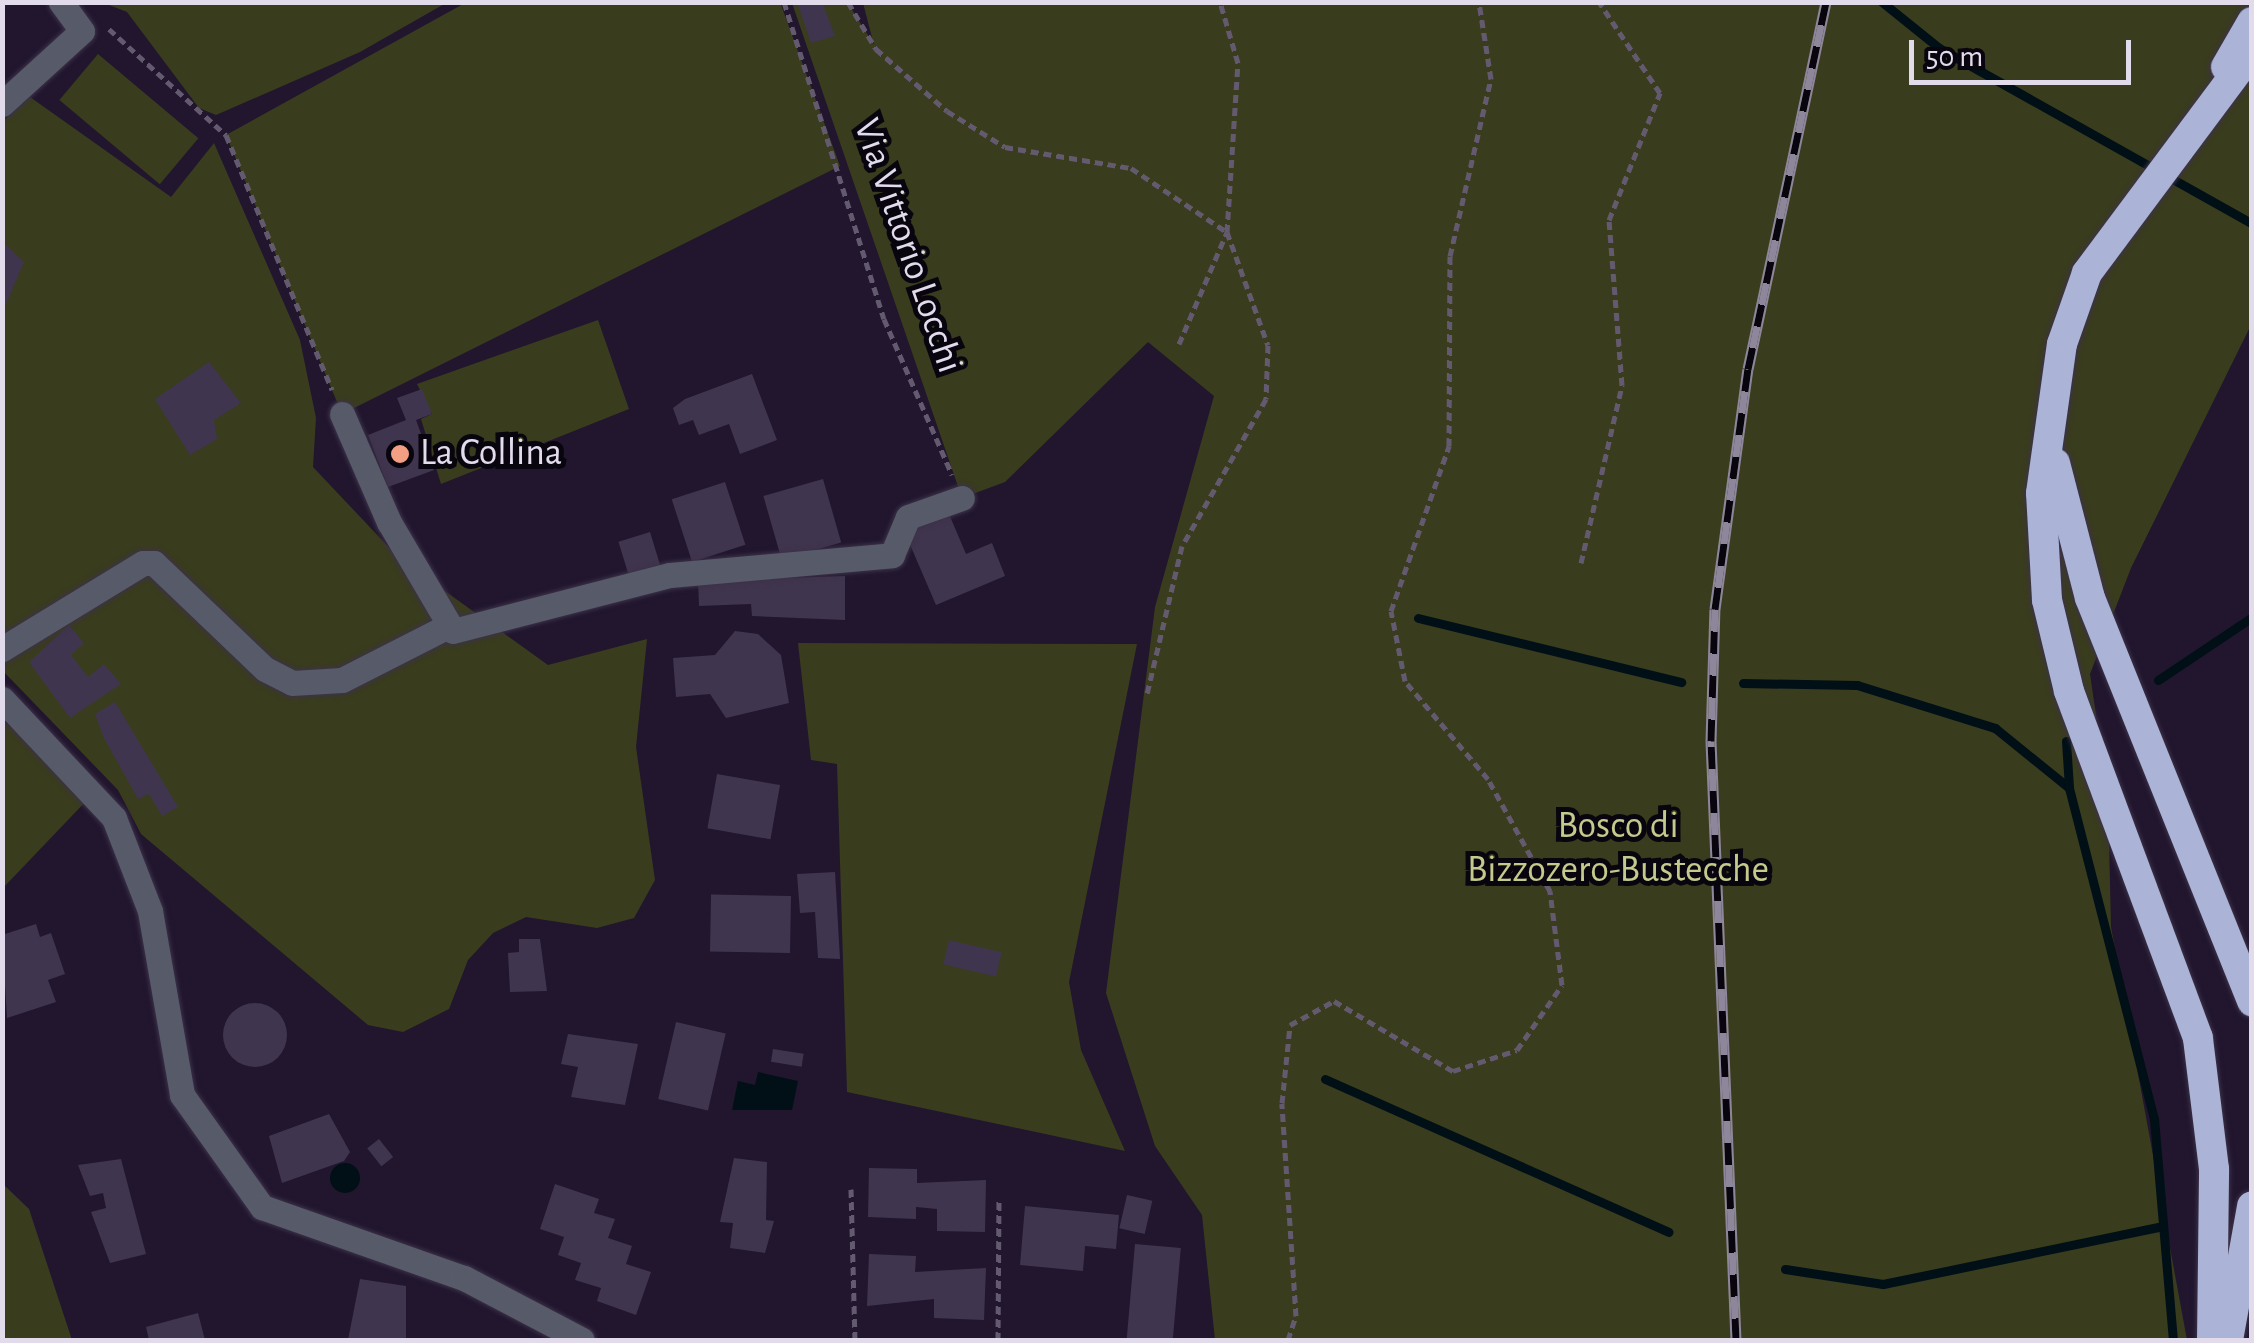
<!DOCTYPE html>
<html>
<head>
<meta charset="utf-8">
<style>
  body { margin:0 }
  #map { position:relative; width:2254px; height:1343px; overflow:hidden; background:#21162e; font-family:"Alegreya Sans",sans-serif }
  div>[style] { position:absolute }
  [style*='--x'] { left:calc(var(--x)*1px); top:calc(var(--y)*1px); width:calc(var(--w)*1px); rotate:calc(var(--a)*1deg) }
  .green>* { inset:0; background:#3a3c1e; transform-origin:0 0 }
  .water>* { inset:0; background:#001016 }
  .round { border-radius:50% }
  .stream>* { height:9px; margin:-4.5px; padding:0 4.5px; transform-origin:4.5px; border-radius:4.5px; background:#001016 }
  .building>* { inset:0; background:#40354e; transform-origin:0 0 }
  .path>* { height:5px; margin-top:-2.5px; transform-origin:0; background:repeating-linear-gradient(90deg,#645a70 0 8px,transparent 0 13px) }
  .roads { filter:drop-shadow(0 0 2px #3c3249) drop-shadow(0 0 2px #3c3249) }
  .street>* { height:25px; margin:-12.5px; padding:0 12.5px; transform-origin:12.5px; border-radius:12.5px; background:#575b69 }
  .highway>* { height:30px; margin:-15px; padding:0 15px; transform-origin:15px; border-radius:15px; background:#abb4d6 }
  .rail>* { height:11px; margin-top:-5.5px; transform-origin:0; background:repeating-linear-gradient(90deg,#09050e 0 22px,#8e869a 0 44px); box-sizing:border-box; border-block:2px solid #8e869a }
  .dots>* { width:28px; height:28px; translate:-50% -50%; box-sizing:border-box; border:5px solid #09050e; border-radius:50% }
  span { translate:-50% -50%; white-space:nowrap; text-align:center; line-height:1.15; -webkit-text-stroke:10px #09050e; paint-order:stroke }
  .street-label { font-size:38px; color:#e2dbec }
  .poi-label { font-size:38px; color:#e2dbec }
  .left { translate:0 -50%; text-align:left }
  .park-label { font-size:38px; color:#c4c98c }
  .frame { position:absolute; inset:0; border:5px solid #e2dbec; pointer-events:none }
  .scale { position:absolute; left:1909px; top:40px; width:222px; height:45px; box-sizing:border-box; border:5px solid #e2dbec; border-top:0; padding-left:12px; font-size:30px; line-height:35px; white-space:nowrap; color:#e2dbec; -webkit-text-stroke:8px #09050e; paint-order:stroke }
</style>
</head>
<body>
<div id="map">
  <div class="green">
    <i style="clip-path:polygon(780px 2px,840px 166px,342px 414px,226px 135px,465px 3px)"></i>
    <i style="clip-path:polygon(104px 3px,446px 3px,360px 52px,216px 115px,199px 108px,127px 12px)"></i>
    <i style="clip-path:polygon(792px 3px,848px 3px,874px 45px,863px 3px,2251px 3px,2251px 325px,2131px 568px,2090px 674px,2108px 797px,2111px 927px,2187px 1340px,1215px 1340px,1202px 1215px,1155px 1146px,1106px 993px,1155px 607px,1214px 396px,1148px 342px,1005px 482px,962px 498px)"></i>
    <i style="left:98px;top:54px;width:131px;height:60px;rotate:40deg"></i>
    <i style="clip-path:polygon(30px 97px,171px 197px,214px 143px,300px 340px,316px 418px,313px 467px,399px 558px,548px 665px,647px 639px,636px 747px,655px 880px,634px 918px,597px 928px,526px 917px,493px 933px,468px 960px,449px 1009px,403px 1032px,368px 1025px,141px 834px,118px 790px,3px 671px,2px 122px)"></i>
    <i style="clip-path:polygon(598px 320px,629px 409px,441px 484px,421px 419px,432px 414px,417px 384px)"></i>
    <i style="clip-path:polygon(798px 643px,1137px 644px,1069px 982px,1081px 1050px,1125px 1151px,847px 1092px,837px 764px,811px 760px)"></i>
    <i style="clip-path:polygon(3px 720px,89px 798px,3px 888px)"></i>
    <i style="clip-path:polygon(3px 1184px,29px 1209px,72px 1340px,3px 1340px)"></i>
  </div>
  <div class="water">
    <i style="clip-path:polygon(758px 1072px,798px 1081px,792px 1110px,732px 1110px,738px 1081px,755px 1085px)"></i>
    <i class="round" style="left:330px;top:1163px;width:30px;height:30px"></i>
  </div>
  <div class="stream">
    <i style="--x:1882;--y:2;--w:73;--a:38.9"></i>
    <i style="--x:1939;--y:48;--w:359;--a:29.3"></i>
    <i style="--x:1418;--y:618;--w:271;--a:13.7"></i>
    <i style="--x:2158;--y:680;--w:113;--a:-33.8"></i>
    <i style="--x:1743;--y:683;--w:114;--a:1"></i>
    <i style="--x:1857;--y:685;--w:145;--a:17.3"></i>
    <i style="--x:1995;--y:728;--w:95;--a:39"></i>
    <i style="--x:2066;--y:741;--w:47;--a:86.3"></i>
    <i style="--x:2069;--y:788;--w:342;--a:75.6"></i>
    <i style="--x:2154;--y:1119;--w:222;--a:85.1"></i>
    <i style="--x:1325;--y:1079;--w:376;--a:24"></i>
    <i style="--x:1785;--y:1269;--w:99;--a:8.7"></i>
    <i style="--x:1883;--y:1284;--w:286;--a:-11.7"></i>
  </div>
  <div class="building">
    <i style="clip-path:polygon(797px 2px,822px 2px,835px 36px,811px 43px)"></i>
    <i style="clip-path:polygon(2px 241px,24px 262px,2px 313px)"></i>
    <i style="clip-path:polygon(209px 362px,241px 403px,214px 420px,217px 439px,190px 455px,155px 399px)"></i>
    <i style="clip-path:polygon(752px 374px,777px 440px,740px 454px,729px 424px,699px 435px,693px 420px,679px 425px,673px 408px,685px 399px)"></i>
    <i style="clip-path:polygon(422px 389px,432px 414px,416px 420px,434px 470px,388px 487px,368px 435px,406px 420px,397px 398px)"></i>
    <i style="left:823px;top:479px;width:66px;height:62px;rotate:74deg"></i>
    <i style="left:725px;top:482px;width:66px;height:56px;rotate:72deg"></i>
    <i style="clip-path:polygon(949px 514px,966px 554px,992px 543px,1005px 576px,936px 605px,905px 533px)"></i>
    <i style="left:650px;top:532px;width:38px;height:33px;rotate:73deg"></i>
    <i style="clip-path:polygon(845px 576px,845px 620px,752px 616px,751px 604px,699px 606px,698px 581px)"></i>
    <i style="clip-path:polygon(69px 625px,84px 643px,71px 655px,88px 677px,104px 664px,121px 684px,70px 718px,29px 662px)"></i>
    <i style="clip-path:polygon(735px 631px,758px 634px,781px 655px,789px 703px,726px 718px,710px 694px,676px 697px,673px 658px,715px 655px)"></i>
    <i style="clip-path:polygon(115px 702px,178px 807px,162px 816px,149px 794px,138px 799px,104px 738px,95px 714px)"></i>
    <i style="left:717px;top:774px;width:64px;height:55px;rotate:10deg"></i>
    <i style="clip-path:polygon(835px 872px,840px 959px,818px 958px,815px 912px,800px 913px,797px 874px)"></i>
    <i style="left:791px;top:896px;width:57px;height:80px;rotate:91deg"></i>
    <i style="clip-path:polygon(36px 924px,40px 937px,51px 933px,65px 974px,48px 980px,56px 1002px,7px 1018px,2px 935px)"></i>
    <i style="clip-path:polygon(519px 939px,540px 939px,547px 991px,510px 992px,508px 953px,519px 952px)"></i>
    <i style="left:949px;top:940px;width:54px;height:25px;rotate:13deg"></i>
    <i class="round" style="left:223px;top:1003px;width:64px;height:64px"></i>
    <i style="left:676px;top:1022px;width:51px;height:79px;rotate:13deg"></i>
    <i style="clip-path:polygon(568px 1034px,638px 1044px,625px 1105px,571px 1097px,578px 1067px,561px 1064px)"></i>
    <i style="left:773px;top:1049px;width:31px;height:13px;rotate:9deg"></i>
    <i style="clip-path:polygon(329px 1114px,350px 1152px,344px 1161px,282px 1183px,269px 1136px)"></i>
    <i style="left:379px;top:1139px;width:23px;height:15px;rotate:52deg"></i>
    <i style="clip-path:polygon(734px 1158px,767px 1162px,766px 1220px,774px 1221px,765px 1253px,730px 1248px,733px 1223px,720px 1222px)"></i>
    <i style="clip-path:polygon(121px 1159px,146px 1254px,110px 1263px,91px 1212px,106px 1208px,103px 1193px,90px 1196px,78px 1165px)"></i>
    <i style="clip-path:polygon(869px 1168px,917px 1169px,917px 1183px,986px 1180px,985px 1232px,937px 1231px,937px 1209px,916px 1207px,916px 1219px,868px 1217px)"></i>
    <i style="clip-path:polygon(555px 1184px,599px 1199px,594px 1213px,615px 1219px,608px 1238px,632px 1246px,626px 1264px,651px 1272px,636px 1315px,597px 1301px,601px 1288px,575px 1280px,581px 1263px,558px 1255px,564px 1237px,540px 1229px)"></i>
    <i style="left:1127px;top:1195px;width:26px;height:34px;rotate:13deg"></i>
    <i style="clip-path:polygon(1025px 1206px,1119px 1215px,1116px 1249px,1085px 1246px,1083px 1271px,1020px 1265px)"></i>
    <i style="left:1135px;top:1244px;width:46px;height:96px;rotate:5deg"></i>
    <i style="clip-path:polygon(869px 1254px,916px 1256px,915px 1272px,986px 1268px,984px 1320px,934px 1318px,934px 1299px,867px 1306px)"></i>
    <i style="clip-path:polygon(360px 1279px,406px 1286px,406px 1340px,348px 1340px)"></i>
    <i style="clip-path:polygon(198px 1313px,205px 1340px,149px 1340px,146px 1327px)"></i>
  </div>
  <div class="path">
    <i style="--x:784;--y:2;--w:332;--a:72.5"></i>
    <i style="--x:884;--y:319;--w:170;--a:66.4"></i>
    <i style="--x:848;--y:2;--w:55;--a:59.2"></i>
    <i style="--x:876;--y:49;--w:94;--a:41.1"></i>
    <i style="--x:947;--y:111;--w:68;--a:31.8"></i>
    <i style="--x:1005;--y:147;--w:128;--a:9.5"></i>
    <i style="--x:1131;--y:168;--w:115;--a:33.7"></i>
    <i style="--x:1227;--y:232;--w:120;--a:70.1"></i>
    <i style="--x:1268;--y:345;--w:54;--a:92.1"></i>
    <i style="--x:1266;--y:399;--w:169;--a:119.7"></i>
    <i style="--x:1182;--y:546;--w:152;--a:103.3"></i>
    <i style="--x:109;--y:29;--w:158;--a:42.2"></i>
    <i style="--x:226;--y:135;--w:276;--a:67.4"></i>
    <i style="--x:2;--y:326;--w:2;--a:27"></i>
    <i style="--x:1179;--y:344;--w:122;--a:-66.8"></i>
    <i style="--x:1227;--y:232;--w:169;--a:-86.3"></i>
    <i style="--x:1238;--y:63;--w:64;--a:-106.4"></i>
    <i style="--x:1581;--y:563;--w:183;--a:-77"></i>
    <i style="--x:1622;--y:385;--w:166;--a:-94.5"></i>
    <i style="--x:1609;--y:220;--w:137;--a:-68.1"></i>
    <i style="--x:1660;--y:93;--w:110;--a:-123.8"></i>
    <i style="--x:851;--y:1189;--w:151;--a:88.5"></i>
    <i style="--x:998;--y:1340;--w:139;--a:-89.6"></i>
    <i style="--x:1288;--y:1340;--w:25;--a:-72"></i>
    <i style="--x:1296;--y:1316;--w:213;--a:-93.8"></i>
    <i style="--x:1282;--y:1103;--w:78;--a:-84.1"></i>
    <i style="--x:1290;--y:1025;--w:50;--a:-28.6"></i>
    <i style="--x:1334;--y:1001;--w:138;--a:30.5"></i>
    <i style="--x:1453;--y:1071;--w:67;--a:-18.2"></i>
    <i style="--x:1517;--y:1050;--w:79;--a:-55.3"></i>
    <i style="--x:1562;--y:985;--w:95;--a:-97.3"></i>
    <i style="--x:1550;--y:891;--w:128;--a:-119"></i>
    <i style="--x:1488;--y:779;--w:128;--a:-130.3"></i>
    <i style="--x:1405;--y:681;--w:71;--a:-101.3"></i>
    <i style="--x:1391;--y:611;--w:175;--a:-70.6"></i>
    <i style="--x:1449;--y:446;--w:190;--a:-89.7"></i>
    <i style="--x:1450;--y:256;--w:182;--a:-77"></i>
    <i style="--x:1491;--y:79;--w:78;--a:-98.9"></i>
  </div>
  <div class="roads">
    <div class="street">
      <i style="--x:2;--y:104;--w:108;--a:-42.4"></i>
      <i style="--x:82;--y:31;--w:36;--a:-126"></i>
      <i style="--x:342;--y:414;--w:118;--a:66.5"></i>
      <i style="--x:389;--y:522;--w:126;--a:59.6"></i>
      <i style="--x:453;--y:631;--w:224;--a:-14.5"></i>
      <i style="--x:670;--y:575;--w:223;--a:-5.1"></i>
      <i style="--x:892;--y:555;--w:41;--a:-67.2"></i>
      <i style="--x:908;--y:517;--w:57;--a:-19.4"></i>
      <i style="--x:2;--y:649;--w:165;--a:-31.4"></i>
      <i style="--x:143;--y:563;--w:11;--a:0"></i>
      <i style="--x:154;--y:563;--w:153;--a:43.7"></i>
      <i style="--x:265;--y:669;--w:30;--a:27"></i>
      <i style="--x:292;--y:683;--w:50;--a:-3.4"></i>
      <i style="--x:342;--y:680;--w:114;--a:-27"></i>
      <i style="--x:2;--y:699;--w:163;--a:46.7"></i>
      <i style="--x:114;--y:818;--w:100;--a:68.8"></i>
      <i style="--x:150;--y:911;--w:187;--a:80.1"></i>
      <i style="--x:182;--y:1095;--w:138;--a:54.5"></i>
      <i style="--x:262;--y:1207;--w:214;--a:19.4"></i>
      <i style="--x:464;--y:1278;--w:133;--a:27.7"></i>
    </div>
    <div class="highway">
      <i style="--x:2226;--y:67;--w:52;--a:-60"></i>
      <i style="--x:2055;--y:463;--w:139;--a:75.5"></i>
      <i style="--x:2090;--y:598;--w:435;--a:68.1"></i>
      <i style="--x:2212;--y:1340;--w:171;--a:-89.3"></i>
      <i style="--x:2214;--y:1169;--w:132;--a:-97"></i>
      <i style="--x:2198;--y:1038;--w:370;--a:-110.4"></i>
      <i style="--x:2069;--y:691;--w:94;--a:-103.6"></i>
      <i style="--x:2047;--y:600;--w:107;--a:-93.2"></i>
      <i style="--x:2041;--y:493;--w:150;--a:-82"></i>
      <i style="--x:2062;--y:344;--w:75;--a:-70.6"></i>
      <i style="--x:2087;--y:273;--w:276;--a:-53.3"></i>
      <i style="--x:2228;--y:1340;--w:136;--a:-79.8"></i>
    </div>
  </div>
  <div class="rail">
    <i style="--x:1736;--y:1340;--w:600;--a:-92.39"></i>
    <i style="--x:1711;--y:741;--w:132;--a:-88.3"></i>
    <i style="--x:1715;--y:609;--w:242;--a:-82.2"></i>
    <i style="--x:1748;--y:369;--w:375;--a:-78"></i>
  </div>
  <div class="dots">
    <i style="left:400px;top:454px;background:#f39f83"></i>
  </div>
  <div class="street-label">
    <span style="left:907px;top:246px;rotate:71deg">Via Vittorio Locchi</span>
  </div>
  <div class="poi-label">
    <span class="left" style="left:420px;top:454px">La Collina</span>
  </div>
  <div class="park-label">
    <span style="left:1618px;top:849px">Bosco di<br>Bizzozero-Bustecche</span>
  </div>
  <div class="frame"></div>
  <div class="scale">50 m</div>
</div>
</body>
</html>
